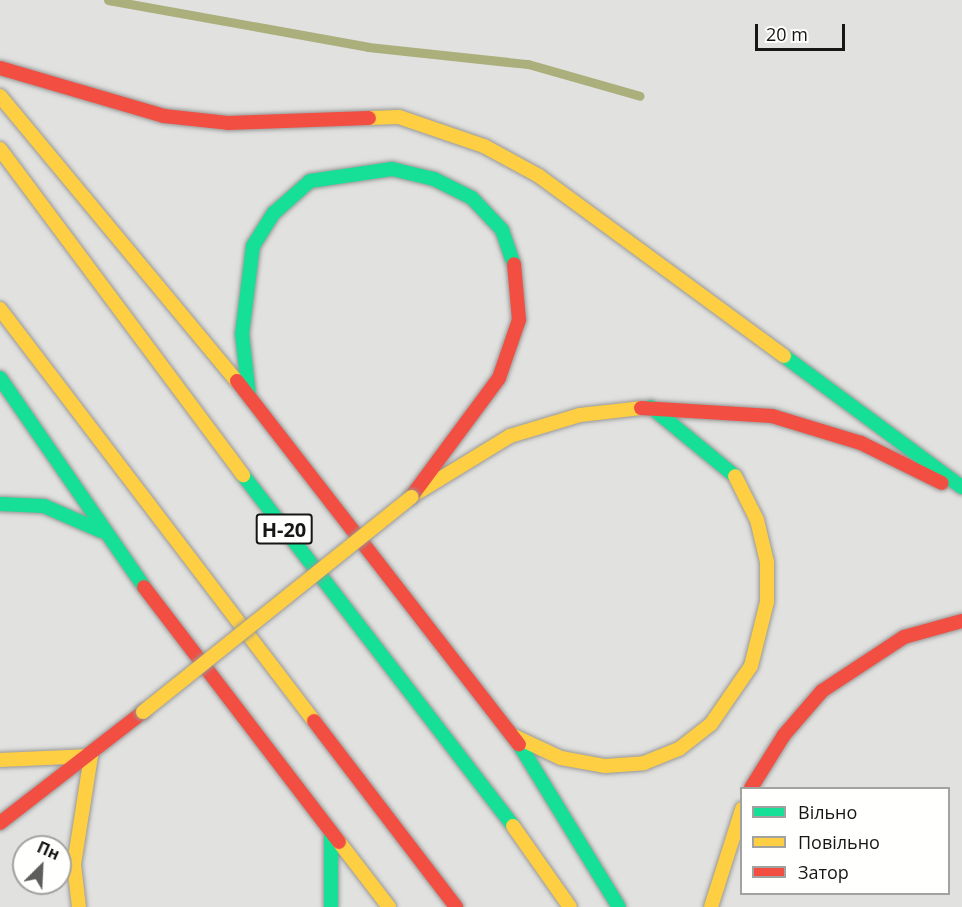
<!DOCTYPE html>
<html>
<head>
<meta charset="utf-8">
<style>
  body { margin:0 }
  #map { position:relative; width:962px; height:907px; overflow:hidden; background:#e1e1e0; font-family:"Open Sans",sans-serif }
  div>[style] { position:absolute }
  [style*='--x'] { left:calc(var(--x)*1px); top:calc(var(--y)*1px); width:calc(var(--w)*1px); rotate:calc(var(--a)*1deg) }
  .stream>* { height:9px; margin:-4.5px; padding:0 4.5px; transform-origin:4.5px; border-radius:4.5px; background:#aaaf7c }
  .roads { filter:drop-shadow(0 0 2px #989897) drop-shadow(0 0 2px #989897) }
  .fast>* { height:14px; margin:-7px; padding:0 7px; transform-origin:7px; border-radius:7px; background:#16e098 }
  .slow>* { height:14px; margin:-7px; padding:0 7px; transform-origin:7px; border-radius:7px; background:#ffcf43 }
  .jam>* { height:14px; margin:-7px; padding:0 7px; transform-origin:7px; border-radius:7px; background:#f24e42 }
  .bridges { filter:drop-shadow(0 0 2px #989897) drop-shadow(0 0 2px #989897) }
  .slow-bridge>* { height:14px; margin:-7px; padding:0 7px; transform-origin:7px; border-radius:7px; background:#ffcf43 }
  span { translate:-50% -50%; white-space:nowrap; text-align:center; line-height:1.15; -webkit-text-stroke:4.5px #fffffe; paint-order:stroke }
  .shield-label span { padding:2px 4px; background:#fffffe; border:2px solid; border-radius:4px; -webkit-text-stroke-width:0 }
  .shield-label { font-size:20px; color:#161715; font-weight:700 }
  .legend { position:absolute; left:740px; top:787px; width:210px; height:108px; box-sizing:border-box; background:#fffffe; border:2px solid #a2a2a1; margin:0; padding:8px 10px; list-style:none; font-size:18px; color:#161715 }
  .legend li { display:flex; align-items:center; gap:12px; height:30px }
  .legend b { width:30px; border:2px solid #a2a2a1 }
  .north { position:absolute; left:12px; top:835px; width:60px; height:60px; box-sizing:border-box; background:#fffffe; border:2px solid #a2a2a1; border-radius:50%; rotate:24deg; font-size:16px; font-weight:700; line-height:24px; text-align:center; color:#161715 }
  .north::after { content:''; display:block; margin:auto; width:21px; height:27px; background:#5d5e5c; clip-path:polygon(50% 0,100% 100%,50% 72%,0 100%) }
  .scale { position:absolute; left:755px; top:24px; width:90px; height:27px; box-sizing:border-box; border:3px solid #161715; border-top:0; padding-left:8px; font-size:18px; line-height:21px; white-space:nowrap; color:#161715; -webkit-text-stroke:4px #fffffe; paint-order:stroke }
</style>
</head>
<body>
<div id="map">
  <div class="stream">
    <i style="--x:108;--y:0;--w:264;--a:10.2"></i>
    <i style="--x:368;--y:47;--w:161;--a:6.1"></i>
    <i style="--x:528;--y:64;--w:116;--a:15.9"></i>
  </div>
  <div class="roads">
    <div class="fast">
      <i style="--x:784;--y:356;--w:221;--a:36.4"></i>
      <i style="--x:0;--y:378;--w:254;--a:55.4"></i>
      <i style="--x:249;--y:396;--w:62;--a:-96.4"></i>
      <i style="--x:242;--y:334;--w:89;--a:-82.9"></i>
      <i style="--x:253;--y:246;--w:39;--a:-58"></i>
      <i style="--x:274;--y:213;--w:48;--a:-41.6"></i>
      <i style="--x:310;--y:181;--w:83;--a:-8.3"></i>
      <i style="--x:392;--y:169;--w:43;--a:13.4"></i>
      <i style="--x:434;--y:179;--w:42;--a:26.6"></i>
      <i style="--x:472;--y:198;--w:44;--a:46.8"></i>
      <i style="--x:502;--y:230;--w:36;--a:71"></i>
      <i style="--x:651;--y:407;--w:109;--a:39.4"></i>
      <i style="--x:243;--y:475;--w:443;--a:52.4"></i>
      <i style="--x:0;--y:504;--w:44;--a:2.6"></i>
      <i style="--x:44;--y:506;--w:62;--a:23.7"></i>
      <i style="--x:519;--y:744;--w:191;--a:58.5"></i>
      <i style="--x:331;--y:833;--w:74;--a:90"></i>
    </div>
    <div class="slow">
      <i style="--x:0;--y:96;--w:371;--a:50.3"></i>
      <i style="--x:369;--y:118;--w:30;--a:-2"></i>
      <i style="--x:399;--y:117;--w:90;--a:18.8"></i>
      <i style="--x:484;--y:146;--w:63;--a:28.6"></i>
      <i style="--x:539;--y:176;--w:304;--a:36.3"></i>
      <i style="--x:0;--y:149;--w:407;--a:53.3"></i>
      <i style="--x:0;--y:309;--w:518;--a:52.69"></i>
      <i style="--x:412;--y:496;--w:115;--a:-31.5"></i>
      <i style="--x:510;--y:436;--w:73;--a:-16.7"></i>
      <i style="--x:580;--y:415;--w:61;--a:-6.5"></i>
      <i style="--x:514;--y:736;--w:52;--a:25.1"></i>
      <i style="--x:561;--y:758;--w:45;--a:10.3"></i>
      <i style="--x:605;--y:766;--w:39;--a:-4"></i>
      <i style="--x:644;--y:763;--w:38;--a:-22"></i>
      <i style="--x:679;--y:749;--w:41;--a:-38"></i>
      <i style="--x:711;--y:724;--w:70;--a:-55.4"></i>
      <i style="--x:751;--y:666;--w:66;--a:-76"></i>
      <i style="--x:767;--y:602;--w:40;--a:-90"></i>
      <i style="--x:767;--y:562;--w:43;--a:-103.4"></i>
      <i style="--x:757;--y:520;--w:49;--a:-116.6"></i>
      <i style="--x:0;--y:760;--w:91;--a:-2.5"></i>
      <i style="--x:91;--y:756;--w:109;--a:98.9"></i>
      <i style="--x:74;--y:864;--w:43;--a:83.4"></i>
      <i style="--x:513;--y:826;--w:99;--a:54.9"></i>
      <i style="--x:339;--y:842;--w:82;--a:52.4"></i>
      <i style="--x:711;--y:907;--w:103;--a:-72.4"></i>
    </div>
    <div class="jam">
      <i style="--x:0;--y:68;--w:171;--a:16.3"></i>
      <i style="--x:164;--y:116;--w:64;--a:6.2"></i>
      <i style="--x:228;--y:123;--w:141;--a:-2"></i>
      <i style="--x:237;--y:381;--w:460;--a:52.2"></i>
      <i style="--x:641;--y:408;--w:131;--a:3.5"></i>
      <i style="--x:772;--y:416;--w:93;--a:16.9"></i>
      <i style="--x:861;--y:443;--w:90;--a:26.3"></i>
      <i style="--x:411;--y:497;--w:148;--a:-53.5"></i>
      <i style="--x:499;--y:378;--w:61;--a:-71"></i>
      <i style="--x:519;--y:320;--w:56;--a:-95.1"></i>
      <i style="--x:144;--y:587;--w:321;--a:52.6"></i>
      <i style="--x:314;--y:721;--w:234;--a:52.6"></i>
      <i style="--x:751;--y:788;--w:62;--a:-58.1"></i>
      <i style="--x:784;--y:735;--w:58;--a:-49.2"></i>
      <i style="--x:822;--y:691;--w:98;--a:-33.4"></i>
      <i style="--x:904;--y:637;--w:60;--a:-15.4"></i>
      <i style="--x:0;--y:823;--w:181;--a:-37.8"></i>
    </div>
  </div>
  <div class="bridges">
    <div class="slow-bridge">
      <i style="--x:143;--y:712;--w:344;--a:-38.7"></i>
    </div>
  </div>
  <div class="shield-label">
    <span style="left:284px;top:529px">Н-20</span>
  </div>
  <ul class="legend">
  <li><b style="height:8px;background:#16e098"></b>Вільно</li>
  <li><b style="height:8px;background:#ffcf43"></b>Повільно</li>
  <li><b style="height:8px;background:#f24e42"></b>Затор</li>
  </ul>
  <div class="north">Пн</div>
  <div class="scale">20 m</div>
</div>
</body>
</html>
